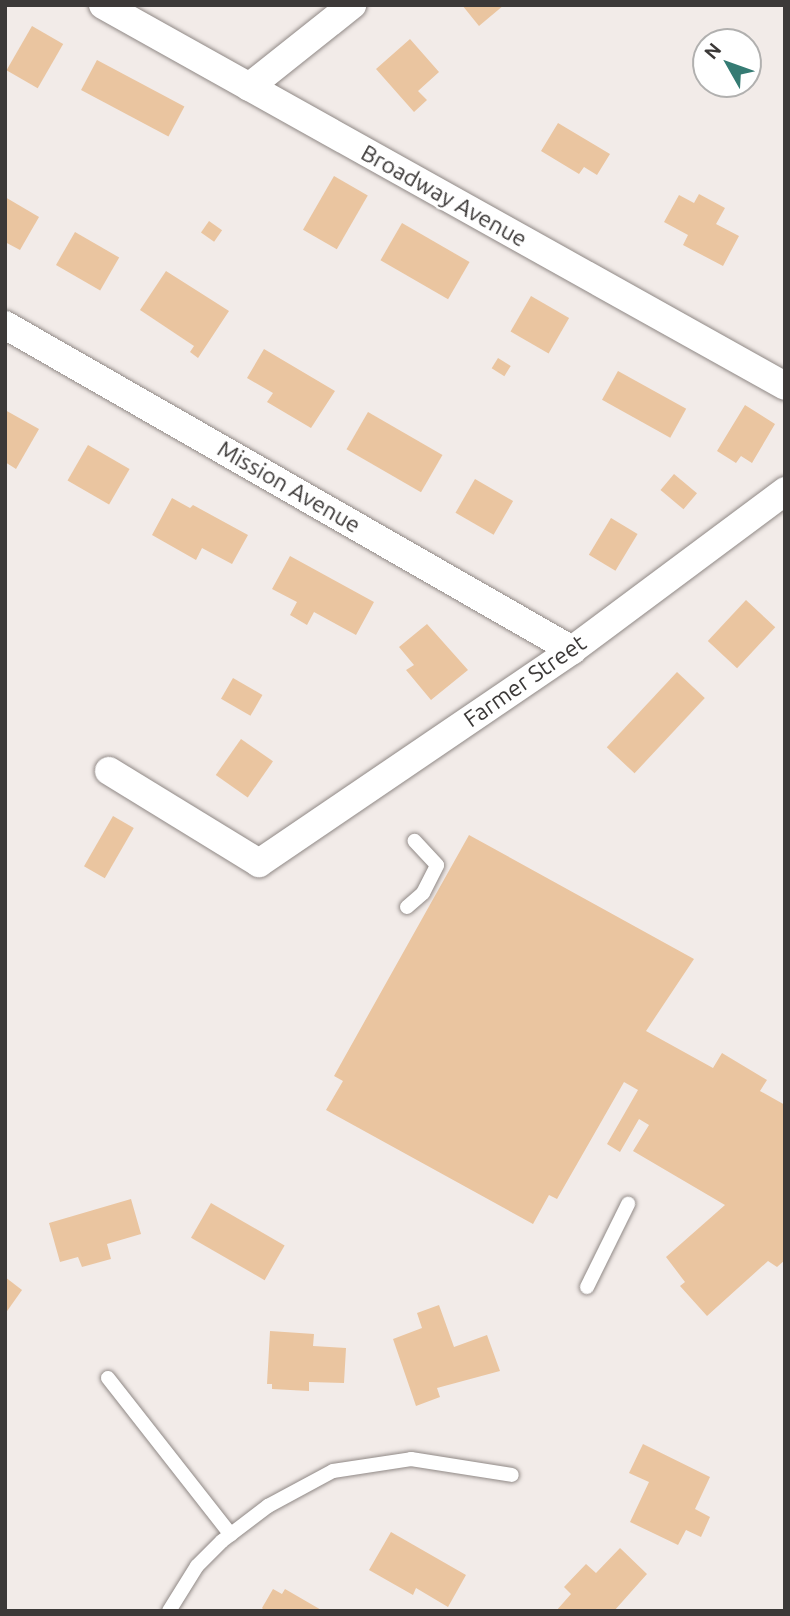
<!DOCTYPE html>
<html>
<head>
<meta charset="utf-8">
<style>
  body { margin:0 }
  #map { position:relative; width:790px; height:1616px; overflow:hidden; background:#f2ebe8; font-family:Ubuntu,sans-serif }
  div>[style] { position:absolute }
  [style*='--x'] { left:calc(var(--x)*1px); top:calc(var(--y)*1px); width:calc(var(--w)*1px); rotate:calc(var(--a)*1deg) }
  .building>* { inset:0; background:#eac5a0; transform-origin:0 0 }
  .roads { filter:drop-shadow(0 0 2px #908986) drop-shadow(0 0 2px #908986) }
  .service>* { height:14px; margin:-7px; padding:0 7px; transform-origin:7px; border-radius:7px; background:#fff }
  .minor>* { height:28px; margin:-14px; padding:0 14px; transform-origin:14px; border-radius:14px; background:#fff }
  span { translate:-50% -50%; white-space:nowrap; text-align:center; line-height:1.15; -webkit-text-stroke:5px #fff; paint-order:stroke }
  .street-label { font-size:23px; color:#3c3938 }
  .frame { position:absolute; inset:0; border:7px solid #3c3938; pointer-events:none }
  .north { position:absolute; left:692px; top:28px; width:70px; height:70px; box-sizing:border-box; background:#fff; border:2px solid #b1b0af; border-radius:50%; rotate:310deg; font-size:19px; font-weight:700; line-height:28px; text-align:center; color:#3c3938 }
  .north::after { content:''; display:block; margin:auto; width:24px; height:32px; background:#357b73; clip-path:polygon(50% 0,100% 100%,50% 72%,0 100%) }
</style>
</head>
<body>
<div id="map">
  <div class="building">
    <i style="clip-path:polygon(462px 5px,504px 5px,479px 26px)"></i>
    <i style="left:32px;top:26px;width:36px;height:51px;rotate:30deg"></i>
    <i style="clip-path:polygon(410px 39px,439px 72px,418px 91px,427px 100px,414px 112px,376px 69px)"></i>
    <i style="left:97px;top:60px;width:99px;height:34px;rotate:28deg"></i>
    <i style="clip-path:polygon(558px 123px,610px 154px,597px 175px,584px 167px,579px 174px,541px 151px)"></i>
    <i style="left:334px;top:176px;width:39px;height:62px;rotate:30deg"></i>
    <i style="clip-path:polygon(699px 194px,725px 208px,716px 224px,739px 236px,723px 266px,683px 245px,688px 235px,664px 222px,679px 195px,694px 203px)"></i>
    <i style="clip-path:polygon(5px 197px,39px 217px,20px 250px,5px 242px)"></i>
    <i style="left:209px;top:221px;width:16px;height:14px;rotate:35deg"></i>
    <i style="left:402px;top:223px;width:78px;height:43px;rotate:30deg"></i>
    <i style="left:75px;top:232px;width:51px;height:38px;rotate:30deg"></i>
    <i style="clip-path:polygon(166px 271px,229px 311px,198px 358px,190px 352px,194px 346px,140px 310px)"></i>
    <i style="left:531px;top:296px;width:44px;height:41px;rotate:30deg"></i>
    <i style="clip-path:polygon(264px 349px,335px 391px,311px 428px,267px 402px,273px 393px,247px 378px)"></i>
    <i style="left:498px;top:358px;width:15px;height:12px;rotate:32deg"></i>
    <i style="left:618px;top:371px;width:78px;height:33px;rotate:29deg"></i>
    <i style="clip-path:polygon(745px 405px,775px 424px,752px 463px,741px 456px,736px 463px,717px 451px)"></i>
    <i style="clip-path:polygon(5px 410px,39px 429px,16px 469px,5px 462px)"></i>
    <i style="left:368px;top:412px;width:86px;height:43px;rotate:30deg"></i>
    <i style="left:88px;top:445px;width:48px;height:41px;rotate:30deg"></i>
    <i style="left:674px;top:474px;width:30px;height:21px;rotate:40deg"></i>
    <i style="left:475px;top:479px;width:44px;height:39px;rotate:30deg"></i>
    <i style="clip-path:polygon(172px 498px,190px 508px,193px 505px,248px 535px,232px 564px,202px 548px,196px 560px,152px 535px)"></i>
    <i style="left:611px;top:518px;width:31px;height:43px;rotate:31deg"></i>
    <i style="clip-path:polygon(290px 556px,374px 602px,356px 635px,314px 612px,307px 625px,290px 615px,297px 602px,272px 589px)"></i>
    <i style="left:746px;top:600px;width:40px;height:56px;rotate:43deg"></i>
    <i style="clip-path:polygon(427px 624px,468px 670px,431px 700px,406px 670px,414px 665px,399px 647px)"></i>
    <i style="left:677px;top:672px;width:38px;height:103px;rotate:43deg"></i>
    <i style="left:233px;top:678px;width:34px;height:24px;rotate:30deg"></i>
    <i style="left:241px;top:739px;width:39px;height:44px;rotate:35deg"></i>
    <i style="left:113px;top:816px;width:24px;height:58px;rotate:30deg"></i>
    <i style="clip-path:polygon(469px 835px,694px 959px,646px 1031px,713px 1068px,722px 1053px,767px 1080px,760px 1091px,785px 1105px,785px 1260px,777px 1267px,768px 1261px,707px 1316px,680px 1286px,685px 1282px,666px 1257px,725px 1205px,633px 1151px,649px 1125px,639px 1119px,620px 1152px,607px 1144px,638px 1090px,624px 1082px,557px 1199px,549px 1195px,533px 1224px,326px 1110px,343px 1081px,334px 1076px)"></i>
    <i style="clip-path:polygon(131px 1199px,141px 1234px,107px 1244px,111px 1259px,82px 1267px,78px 1257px,60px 1262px,49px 1223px)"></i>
    <i style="left:211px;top:1203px;width:85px;height:40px;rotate:30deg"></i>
    <i style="clip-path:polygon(5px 1277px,22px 1290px,5px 1314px)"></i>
    <i style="clip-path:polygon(439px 1305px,454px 1347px,487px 1335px,500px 1371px,437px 1388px,440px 1397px,416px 1406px,393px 1339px,422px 1328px,417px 1313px)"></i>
    <i style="clip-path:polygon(270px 1331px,314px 1334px,313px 1346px,346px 1348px,344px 1383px,309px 1382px,309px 1391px,272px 1389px,272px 1384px,267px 1384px)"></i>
    <i style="clip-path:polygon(643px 1444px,710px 1477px,695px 1509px,710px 1517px,701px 1537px,686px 1530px,678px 1545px,630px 1522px,649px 1482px,629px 1473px)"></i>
    <i style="clip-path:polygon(391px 1532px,466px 1575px,448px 1607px,416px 1588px,413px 1595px,369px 1570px)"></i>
    <i style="clip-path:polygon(620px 1548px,647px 1574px,614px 1611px,556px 1611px,571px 1594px,564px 1587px,586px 1564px,596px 1573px)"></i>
    <i style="clip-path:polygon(273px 1589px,282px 1594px,285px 1589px,323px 1611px,265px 1611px,262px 1608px)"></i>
  </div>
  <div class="roads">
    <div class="service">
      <i style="--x:407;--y:907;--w:21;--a:-41"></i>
      <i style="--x:423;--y:893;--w:31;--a:-63"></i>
      <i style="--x:437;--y:865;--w:33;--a:-133"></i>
      <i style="--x:587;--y:1287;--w:93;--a:-63.7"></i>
      <i style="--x:108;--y:1378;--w:199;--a:51.9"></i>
      <i style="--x:169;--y:1611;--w:53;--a:-58.1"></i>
      <i style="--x:197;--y:1566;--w:35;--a:-45"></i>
      <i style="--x:222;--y:1541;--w:58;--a:-37.3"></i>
      <i style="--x:268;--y:1506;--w:74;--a:-28.3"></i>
      <i style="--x:333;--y:1471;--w:79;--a:-8.7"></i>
      <i style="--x:411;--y:1459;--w:102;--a:9"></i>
    </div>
    <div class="minor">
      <i style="--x:103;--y:5;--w:781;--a:29.19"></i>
      <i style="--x:249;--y:87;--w:132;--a:-38.5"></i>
      <i style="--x:5;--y:325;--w:654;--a:29.82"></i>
      <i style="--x:109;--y:771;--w:176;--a:31.5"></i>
      <i style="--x:259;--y:863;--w:379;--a:-34.2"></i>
      <i style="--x:572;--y:650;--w:266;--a:-36.7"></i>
    </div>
  </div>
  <div class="street-label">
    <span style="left:444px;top:196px;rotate:29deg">Broadway Avenue</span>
    <span style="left:289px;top:487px;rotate:30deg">Mission Avenue</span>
    <span style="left:525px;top:681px;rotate:-35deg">Farmer Street</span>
  </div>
  <div class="frame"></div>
  <div class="north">N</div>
</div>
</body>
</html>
